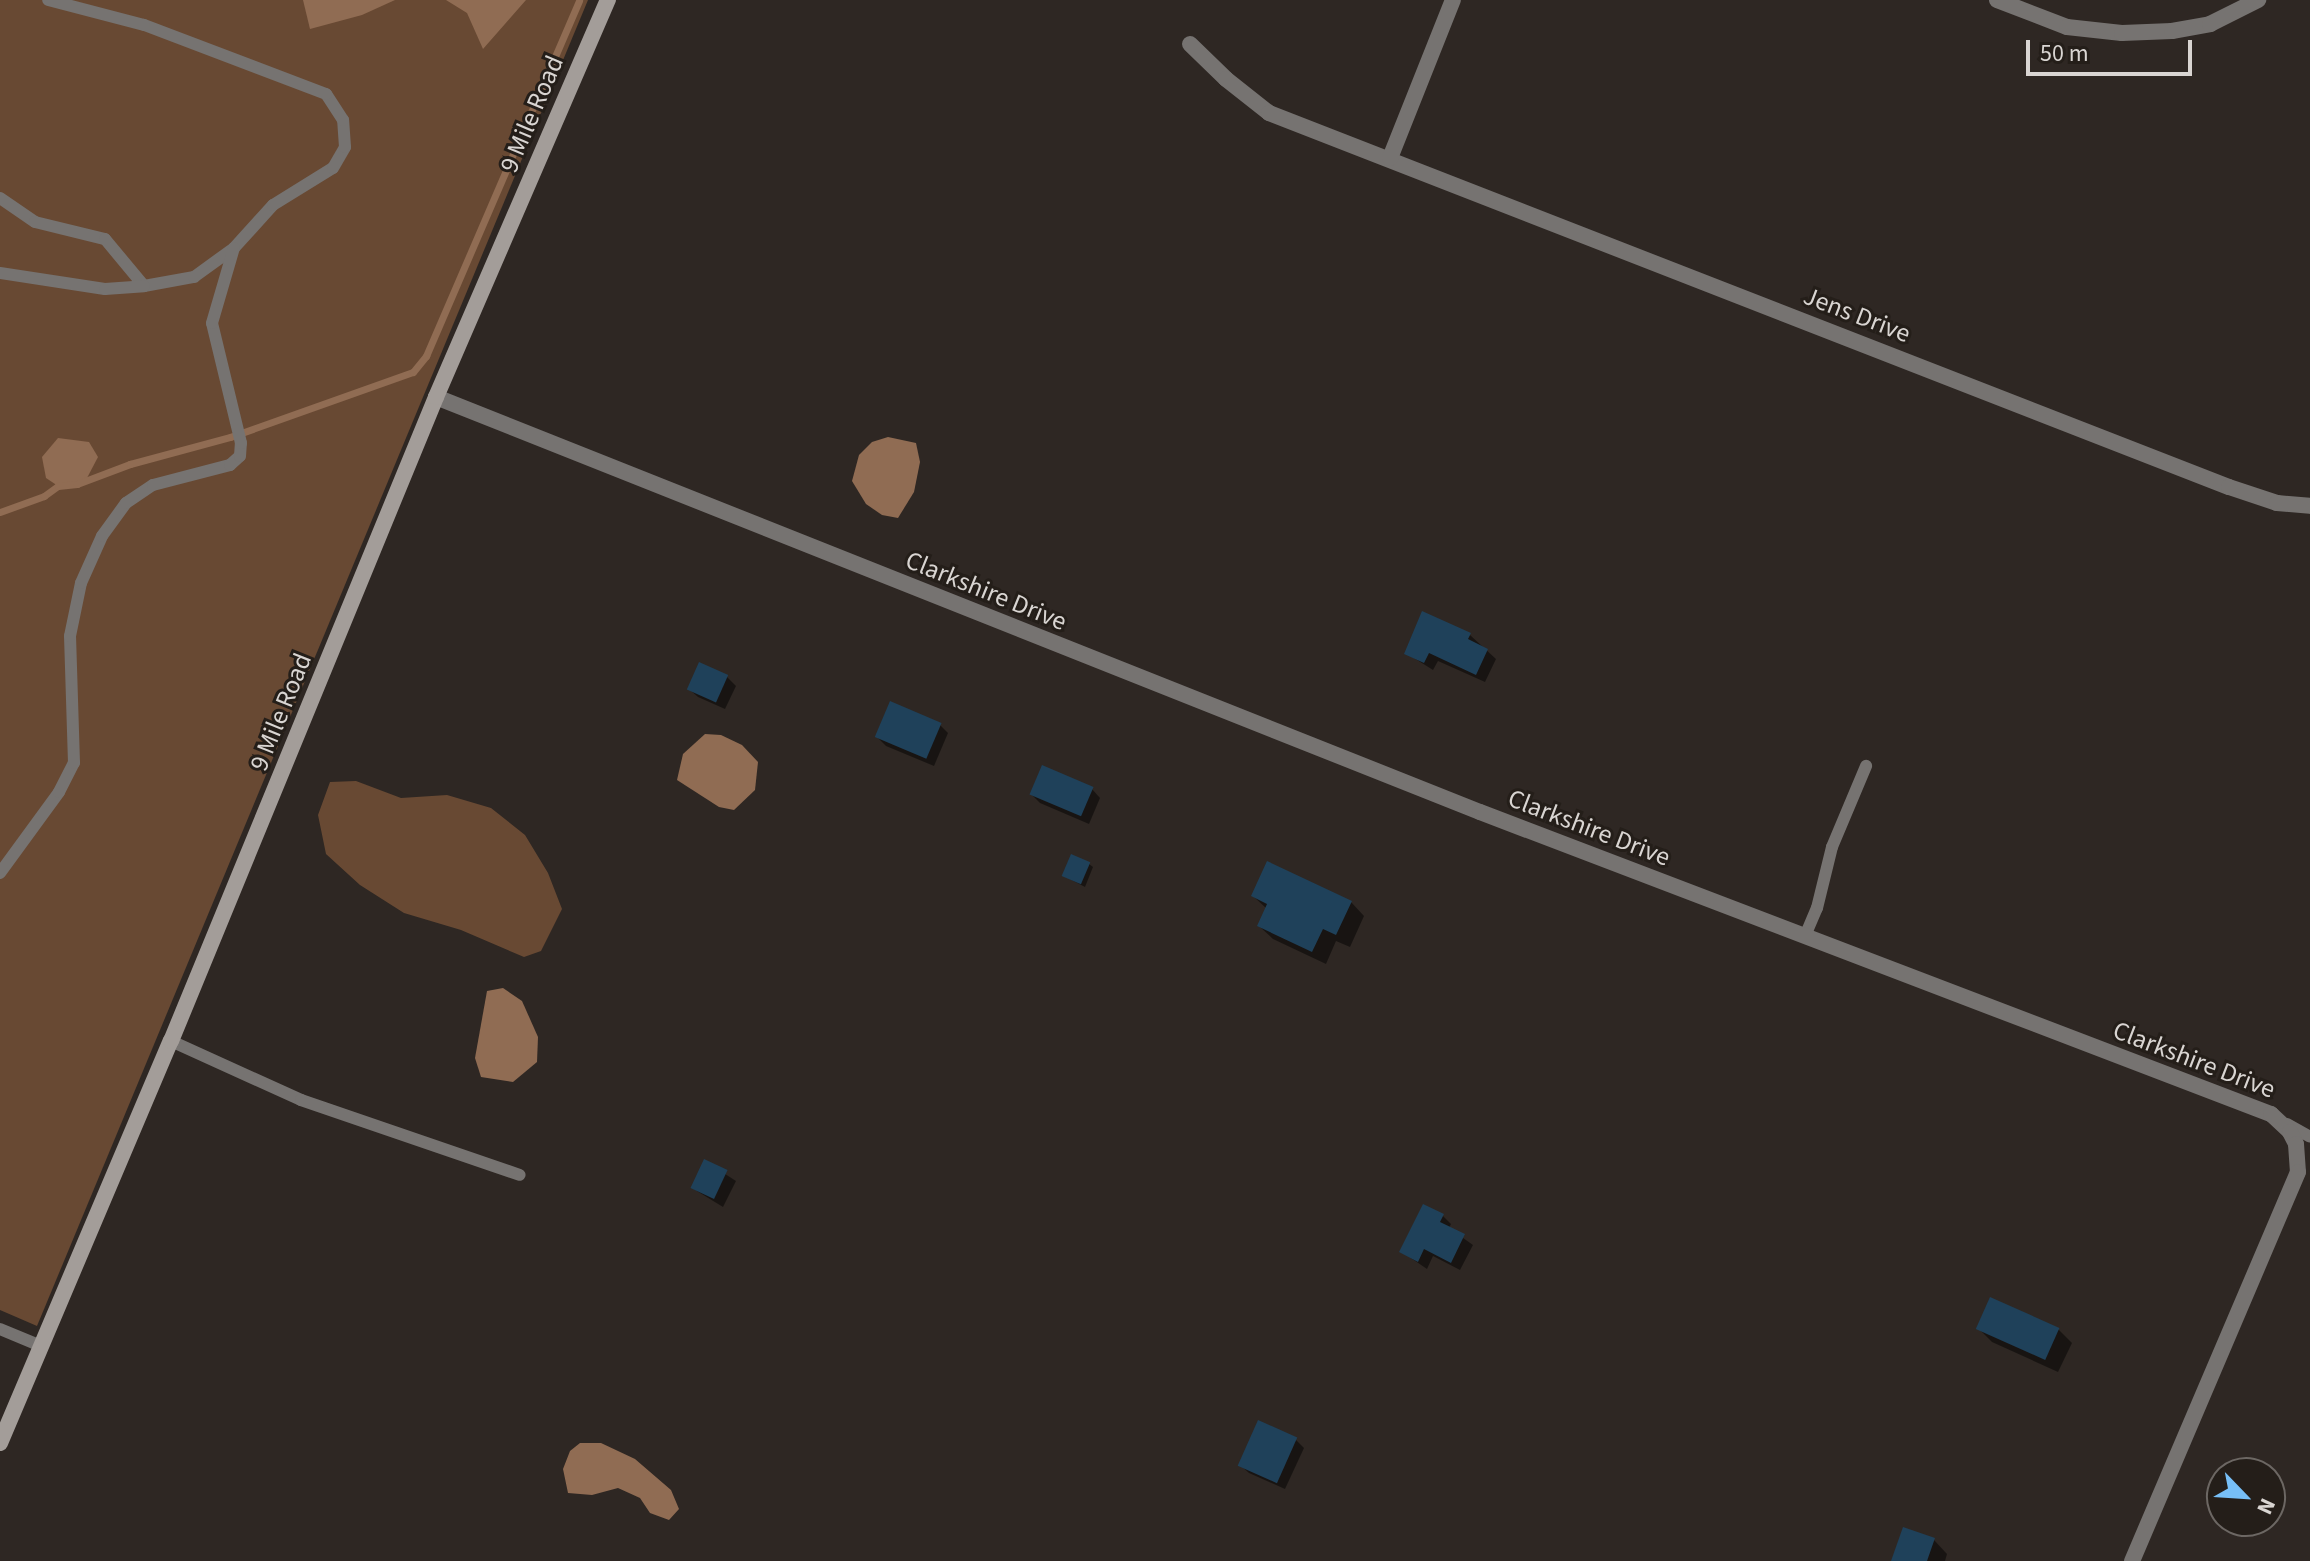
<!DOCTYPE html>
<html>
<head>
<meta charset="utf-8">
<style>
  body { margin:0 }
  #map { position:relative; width:2310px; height:1561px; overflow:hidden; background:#2e2723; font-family:"Source Sans 3",sans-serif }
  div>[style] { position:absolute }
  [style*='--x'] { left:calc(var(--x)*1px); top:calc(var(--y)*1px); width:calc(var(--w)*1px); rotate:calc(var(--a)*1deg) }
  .green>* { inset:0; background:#684933 }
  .water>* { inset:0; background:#906c53 }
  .shadow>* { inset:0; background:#0007 }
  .stream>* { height:7px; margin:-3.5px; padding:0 3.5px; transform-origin:3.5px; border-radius:3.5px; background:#906c53 }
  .building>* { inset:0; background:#1f415a; transform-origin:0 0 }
  .lane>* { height:12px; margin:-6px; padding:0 6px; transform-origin:6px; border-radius:6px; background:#767371 }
  .street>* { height:16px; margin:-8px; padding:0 8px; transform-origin:8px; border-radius:8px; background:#767371 }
  .secondary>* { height:16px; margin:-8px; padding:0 8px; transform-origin:8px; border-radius:8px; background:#a39d99 }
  span { translate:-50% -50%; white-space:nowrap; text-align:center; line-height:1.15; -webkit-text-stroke:6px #241e19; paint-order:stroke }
  .street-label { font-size:26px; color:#d9d5d2 }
  .north { position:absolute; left:2206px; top:1457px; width:80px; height:80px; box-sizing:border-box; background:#241e19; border:2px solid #6c6763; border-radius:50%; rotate:115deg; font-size:22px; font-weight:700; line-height:32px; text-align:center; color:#d9d5d2 }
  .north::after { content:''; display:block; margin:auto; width:28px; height:36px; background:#77bff7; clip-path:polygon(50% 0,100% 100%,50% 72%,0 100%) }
  .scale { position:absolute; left:2026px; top:40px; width:166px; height:36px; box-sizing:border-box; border:4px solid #d9d5d2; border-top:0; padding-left:10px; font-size:24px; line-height:28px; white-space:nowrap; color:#d9d5d2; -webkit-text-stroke:6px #241e19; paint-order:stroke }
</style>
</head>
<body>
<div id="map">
  <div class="green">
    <i style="clip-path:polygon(0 0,588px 0,37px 1326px,0 1310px)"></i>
    <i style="clip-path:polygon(356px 781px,401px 798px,447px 795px,491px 808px,525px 835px,548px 873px,562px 909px,541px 951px,524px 957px,461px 930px,404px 913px,360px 885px,326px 854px,318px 815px,330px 782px)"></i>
  </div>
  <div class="water">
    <i style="clip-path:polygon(303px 0,395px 0,362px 15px,310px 29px)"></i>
    <i style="clip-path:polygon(446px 0,526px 0,483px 49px,467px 13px)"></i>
    <i style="clip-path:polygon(888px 437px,916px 443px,920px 462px,914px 492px,898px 518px,882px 515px,866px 504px,852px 481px,859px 455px,872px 442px)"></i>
    <i style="clip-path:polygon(58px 438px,89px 442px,98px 457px,87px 478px,77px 484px,58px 486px,46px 478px,42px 457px)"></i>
    <i style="clip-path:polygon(705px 734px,721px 735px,742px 745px,758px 762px,755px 790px,734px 810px,719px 807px,677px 780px,683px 754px)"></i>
    <i style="clip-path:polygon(503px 988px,522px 1001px,538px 1037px,537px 1062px,513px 1082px,481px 1077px,475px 1058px,487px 991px)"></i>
    <i style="clip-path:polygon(580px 1443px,601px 1443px,635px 1459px,671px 1490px,679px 1509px,669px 1520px,650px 1513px,640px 1498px,618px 1488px,592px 1495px,568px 1493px,563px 1469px,570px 1451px)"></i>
  </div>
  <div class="shadow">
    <i style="clip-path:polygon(1470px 635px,1496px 659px,1485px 682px,1438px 661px,1433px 670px,1406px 653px)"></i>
    <i style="clip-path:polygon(727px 677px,736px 686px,725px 709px,698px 697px,689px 689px)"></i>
    <i style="clip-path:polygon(940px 725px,948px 733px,934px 766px,886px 746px,877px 737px)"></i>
    <i style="clip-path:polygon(1092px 789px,1100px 798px,1089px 824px,1040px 803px,1031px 794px)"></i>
    <i style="clip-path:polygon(1089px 864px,1093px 867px,1085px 887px,1064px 876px)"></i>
    <i style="clip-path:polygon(1253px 896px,1351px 902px,1364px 916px,1350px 947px,1336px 941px,1326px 964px,1273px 939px,1259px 926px,1267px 909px)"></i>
    <i style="clip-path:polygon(705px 1161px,736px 1181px,723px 1207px,692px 1188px)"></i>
    <i style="clip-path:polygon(1442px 1215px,1451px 1224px,1449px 1228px,1473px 1245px,1460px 1270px,1433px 1256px,1427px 1269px,1402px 1252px)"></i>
    <i style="clip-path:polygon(1978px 1328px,2058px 1329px,2072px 1343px,2058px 1372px,1992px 1342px)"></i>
    <i style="clip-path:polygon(1295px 1439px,1304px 1448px,1285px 1489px,1249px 1473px,1240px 1465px)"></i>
    <i style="clip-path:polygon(1934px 1540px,1947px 1554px,1945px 1561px,1893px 1561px)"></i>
  </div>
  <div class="stream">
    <i style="--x:0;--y:512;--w:47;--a:-20"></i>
    <i style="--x:44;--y:496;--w:17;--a:-36"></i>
    <i style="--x:58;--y:486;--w:19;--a:-6"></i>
    <i style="--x:77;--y:484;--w:57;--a:-20.7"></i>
    <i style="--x:130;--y:464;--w:104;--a:-15.1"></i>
    <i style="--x:230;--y:437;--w:194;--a:-19.6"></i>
    <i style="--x:413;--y:372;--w:21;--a:-51"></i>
    <i style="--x:426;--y:356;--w:387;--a:-66.7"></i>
  </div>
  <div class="building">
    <i style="clip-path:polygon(1422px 611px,1471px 633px,1468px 639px,1488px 649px,1476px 675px,1429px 653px,1424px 663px,1404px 654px)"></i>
    <i style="left:699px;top:662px;width:32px;height:30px;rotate:24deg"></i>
    <i style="left:890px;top:701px;width:56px;height:39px;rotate:23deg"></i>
    <i style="left:1042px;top:765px;width:56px;height:32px;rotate:23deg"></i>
    <i style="left:1071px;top:854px;width:21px;height:24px;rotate:23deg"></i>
    <i style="clip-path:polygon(1267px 861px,1352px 901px,1336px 935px,1323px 929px,1312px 952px,1257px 926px,1267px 904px,1251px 896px)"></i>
    <i style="left:704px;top:1159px;width:26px;height:32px;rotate:25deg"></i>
    <i style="clip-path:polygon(1423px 1204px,1444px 1214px,1440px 1222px,1465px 1234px,1451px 1263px,1424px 1249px,1418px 1262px,1399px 1252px)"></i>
    <i style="left:1990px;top:1297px;width:76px;height:35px;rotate:24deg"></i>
    <i style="left:1258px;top:1420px;width:43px;height:50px;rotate:24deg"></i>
    <i style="clip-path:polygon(1903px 1527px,1935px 1538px,1927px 1561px,1891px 1561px)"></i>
  </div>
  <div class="lane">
    <i style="--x:0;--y:198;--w:42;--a:34.4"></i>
    <i style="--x:35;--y:222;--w:72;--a:13.7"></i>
    <i style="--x:105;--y:239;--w:61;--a:50.3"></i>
    <i style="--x:144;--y:286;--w:51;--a:-10.2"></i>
    <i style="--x:194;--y:277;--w:49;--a:-35.9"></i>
    <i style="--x:234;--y:248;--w:58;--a:-47.8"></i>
    <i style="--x:273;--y:205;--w:70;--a:-31.7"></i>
    <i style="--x:333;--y:168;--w:24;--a:-60"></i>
    <i style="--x:345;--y:147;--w:27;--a:-94"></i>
    <i style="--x:343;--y:120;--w:31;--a:-123"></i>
    <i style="--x:326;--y:94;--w:195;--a:-159.2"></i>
    <i style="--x:144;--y:25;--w:99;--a:-165.4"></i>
    <i style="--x:0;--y:273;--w:106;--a:8.7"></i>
    <i style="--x:105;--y:289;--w:39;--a:-4"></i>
    <i style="--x:0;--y:873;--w:100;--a:-53.9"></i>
    <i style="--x:59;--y:792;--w:33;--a:-63"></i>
    <i style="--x:74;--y:763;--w:127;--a:-91.8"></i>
    <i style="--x:70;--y:636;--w:54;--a:-78.3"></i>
    <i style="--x:81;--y:583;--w:51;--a:-65.9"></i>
    <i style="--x:102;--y:536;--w:41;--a:-54"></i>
    <i style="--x:126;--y:503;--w:32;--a:-34"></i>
    <i style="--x:153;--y:485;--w:80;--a:-14.6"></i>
    <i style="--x:230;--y:465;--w:13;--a:-42"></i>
    <i style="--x:240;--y:456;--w:13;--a:-86"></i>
    <i style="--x:241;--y:443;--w:123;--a:-103.6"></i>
    <i style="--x:212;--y:323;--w:78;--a:-73.7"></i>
    <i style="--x:1805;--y:936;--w:30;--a:-67"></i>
    <i style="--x:1817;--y:908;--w:63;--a:-76.2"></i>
    <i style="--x:1832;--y:847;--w:88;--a:-67.2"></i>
    <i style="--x:171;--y:1041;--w:143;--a:24.4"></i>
    <i style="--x:301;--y:1100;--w:231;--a:18.9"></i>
    <i style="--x:2287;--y:1124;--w:26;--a:29"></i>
    <i style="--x:0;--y:1329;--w:44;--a:22.5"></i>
  </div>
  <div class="street">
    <i style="--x:1997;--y:0;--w:75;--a:21.1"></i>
    <i style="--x:2067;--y:27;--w:55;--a:6.2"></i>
    <i style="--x:2122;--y:33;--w:50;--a:-2.3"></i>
    <i style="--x:2172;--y:31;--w:39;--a:-10"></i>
    <i style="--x:2210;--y:24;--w:54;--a:-26.6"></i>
    <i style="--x:1190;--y:44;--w:50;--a:44.2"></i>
    <i style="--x:1226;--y:79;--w:55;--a:38.3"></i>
    <i style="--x:1269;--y:113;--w:1030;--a:21.29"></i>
    <i style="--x:2229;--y:487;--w:51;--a:18.4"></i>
    <i style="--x:2277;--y:503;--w:33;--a:5"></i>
    <i style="--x:1390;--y:158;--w:170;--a:-68.3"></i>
    <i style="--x:436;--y:397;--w:1123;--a:21.68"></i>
    <i style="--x:1480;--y:812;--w:847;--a:20.9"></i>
    <i style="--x:2271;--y:1114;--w:26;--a:43"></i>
    <i style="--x:2290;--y:1132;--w:13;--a:63"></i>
    <i style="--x:2296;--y:1144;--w:28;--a:86"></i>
    <i style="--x:2298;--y:1172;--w:423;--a:113.1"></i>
  </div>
  <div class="secondary">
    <i style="--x:0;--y:1443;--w:437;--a:-67"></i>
    <i style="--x:171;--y:1041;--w:696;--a:-67.63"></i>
    <i style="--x:436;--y:397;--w:433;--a:-66.6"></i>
  </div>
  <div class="street-label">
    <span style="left:532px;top:114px;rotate:-67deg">9 Mile Road</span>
    <span style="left:1857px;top:315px;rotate:21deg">Jens Drive</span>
    <span style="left:986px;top:591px;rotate:22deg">Clarkshire Drive</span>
    <span style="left:281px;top:712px;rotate:-68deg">9 Mile Road</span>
    <span style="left:1589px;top:828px;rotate:21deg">Clarkshire Drive</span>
    <span style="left:2194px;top:1060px;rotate:21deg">Clarkshire Drive</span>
  </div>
  <div class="north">N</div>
  <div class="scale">50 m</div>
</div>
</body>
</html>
